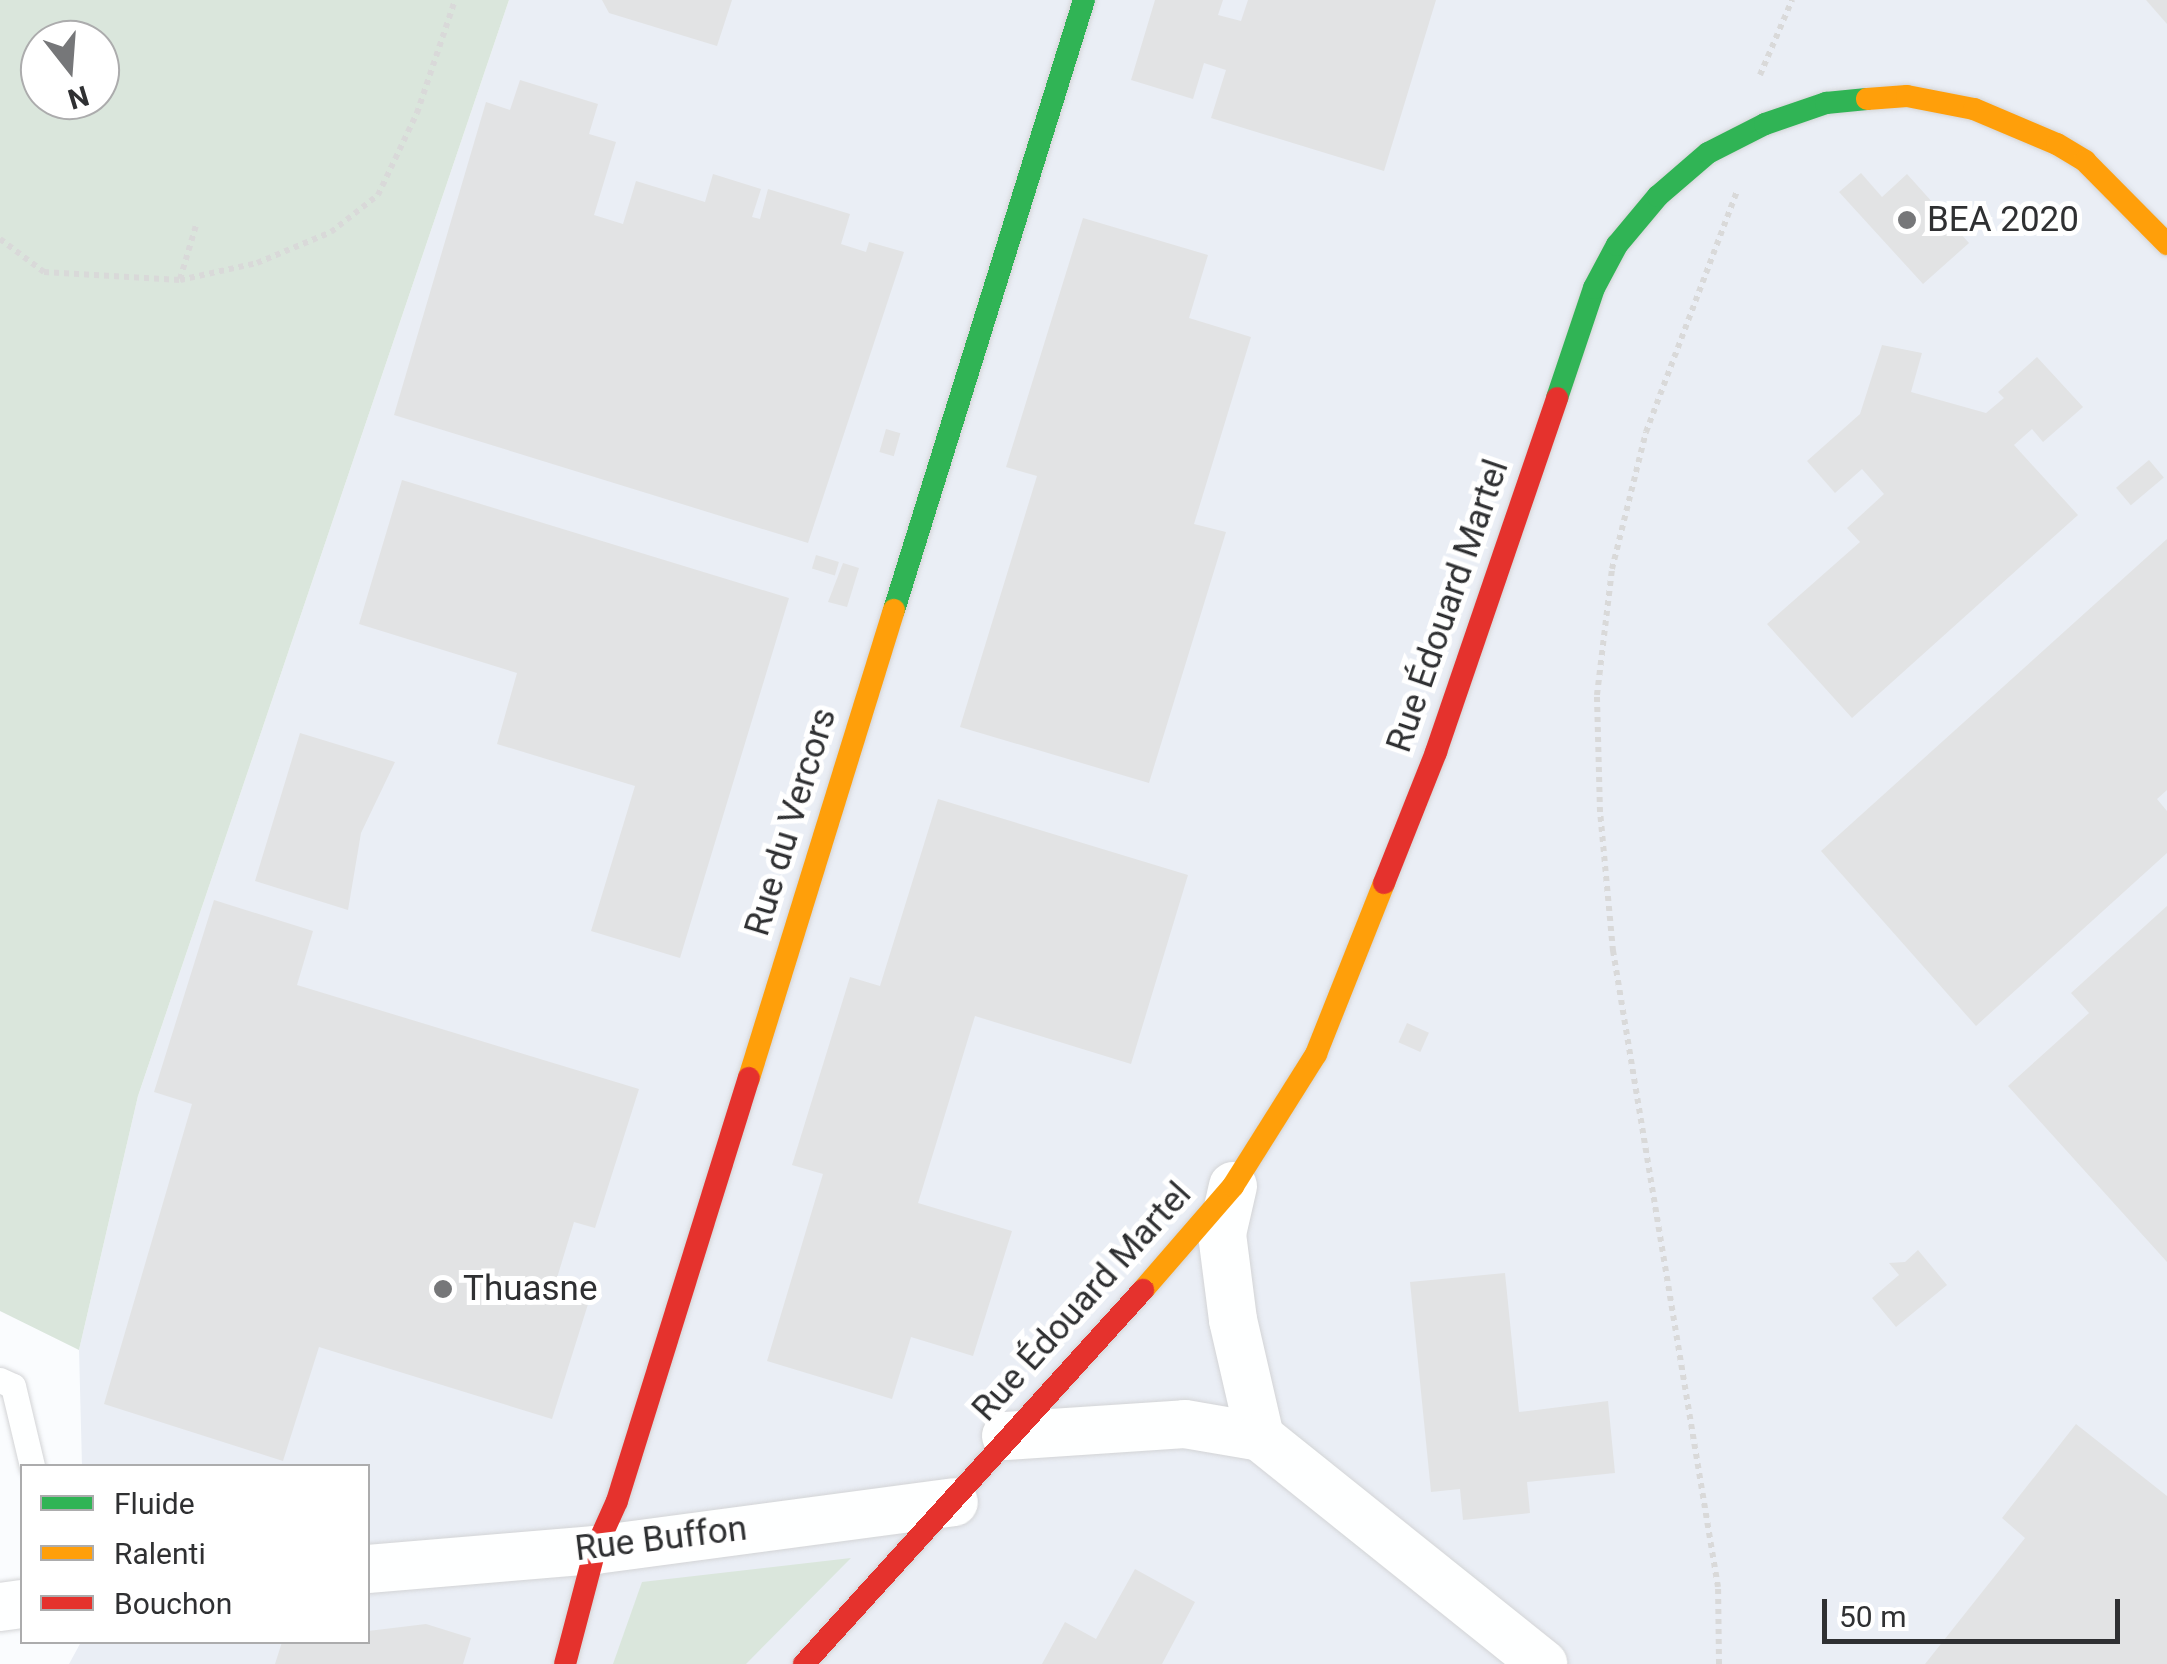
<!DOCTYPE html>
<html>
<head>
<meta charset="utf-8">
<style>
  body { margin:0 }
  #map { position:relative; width:2167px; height:1664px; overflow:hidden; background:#fafcfe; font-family:Roboto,sans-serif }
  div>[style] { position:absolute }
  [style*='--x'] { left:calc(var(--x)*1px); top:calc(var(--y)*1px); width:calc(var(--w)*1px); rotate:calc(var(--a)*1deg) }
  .built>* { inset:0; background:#eaeef5 }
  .green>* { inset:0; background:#dae6dc }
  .building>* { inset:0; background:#e2e3e4; transform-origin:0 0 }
  .path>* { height:6px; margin-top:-3px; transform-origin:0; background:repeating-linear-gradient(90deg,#d9d9d9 0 5px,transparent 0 10px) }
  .roads { filter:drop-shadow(0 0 2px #d3d4d6) drop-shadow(0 0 2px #d3d4d6) }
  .lane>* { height:25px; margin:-12.5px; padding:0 12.5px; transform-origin:12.5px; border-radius:12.5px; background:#feffff }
  .street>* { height:48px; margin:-24px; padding:0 24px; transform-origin:24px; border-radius:24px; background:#feffff }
  .fast>* { height:22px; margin:-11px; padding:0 11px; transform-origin:11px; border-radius:11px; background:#30b455 }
  .slow>* { height:22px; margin:-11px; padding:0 11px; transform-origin:11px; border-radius:11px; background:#ff9f0a }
  .jam>* { height:22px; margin:-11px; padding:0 11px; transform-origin:11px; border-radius:11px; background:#e5322d }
  .dots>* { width:28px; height:28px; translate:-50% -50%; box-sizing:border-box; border:5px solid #fff; border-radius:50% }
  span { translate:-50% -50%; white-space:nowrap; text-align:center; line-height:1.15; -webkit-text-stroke:10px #fff; paint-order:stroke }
  .poi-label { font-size:35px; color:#2f3032 }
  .left { translate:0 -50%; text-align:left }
  .street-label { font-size:35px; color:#2f3032 }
  .legend { position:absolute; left:20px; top:1464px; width:350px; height:180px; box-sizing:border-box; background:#fff; border:2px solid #acacad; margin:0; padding:12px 18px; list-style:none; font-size:30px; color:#2f3032 }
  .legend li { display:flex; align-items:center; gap:20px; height:50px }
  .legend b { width:50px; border:2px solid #acacad }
  .north { position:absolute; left:20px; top:20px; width:100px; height:100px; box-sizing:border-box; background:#fff; border:2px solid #acacad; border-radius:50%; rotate:163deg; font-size:28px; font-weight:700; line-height:40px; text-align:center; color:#2f3032 }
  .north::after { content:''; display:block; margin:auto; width:35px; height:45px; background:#767779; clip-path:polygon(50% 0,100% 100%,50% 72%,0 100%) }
  .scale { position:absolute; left:1822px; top:1599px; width:298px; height:45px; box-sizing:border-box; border:5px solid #2f3032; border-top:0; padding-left:12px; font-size:30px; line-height:35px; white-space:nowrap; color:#2f3032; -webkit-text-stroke:8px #fff; paint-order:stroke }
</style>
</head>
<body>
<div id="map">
  <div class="built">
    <i style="clip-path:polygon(509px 0,2167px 0,2167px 1664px,69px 1664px,81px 1642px,368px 1642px,368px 1466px,82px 1466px,79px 1350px,138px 1096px)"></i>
  </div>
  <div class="green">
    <i style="clip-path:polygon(evenodd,0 0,509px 0,138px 1096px,79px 1350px,0 1311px,0 0,40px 40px,100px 40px,100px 100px,40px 100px,40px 40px)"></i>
    <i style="clip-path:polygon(851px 1558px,746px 1664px,613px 1664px,642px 1582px)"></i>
  </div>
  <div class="building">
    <i style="clip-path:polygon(602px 0,732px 0,717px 46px,609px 13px)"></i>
    <i style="clip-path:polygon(1155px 0,1223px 0,1218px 15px,1241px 21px,1248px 0,1436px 0,1384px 171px,1211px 118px,1226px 70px,1204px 63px,1193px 99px,1131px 80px)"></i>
    <i style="clip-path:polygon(2146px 0,2167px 0,2167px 24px)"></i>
    <i style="clip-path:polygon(520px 80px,598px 104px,589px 134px,616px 142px,594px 215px,623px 224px,636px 181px,705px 202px,713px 174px,761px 189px,752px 217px,760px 219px,768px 189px,850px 214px,841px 244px,866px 252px,869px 242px,904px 252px,808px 543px,394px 415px,486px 102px,510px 110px)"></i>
    <i style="clip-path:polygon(1861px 173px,1882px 197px,1907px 174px,1969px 243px,1923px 284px,1839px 192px)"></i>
    <i style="clip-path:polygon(1083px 218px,1208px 255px,1189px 318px,1251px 337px,1194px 524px,1226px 532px,1149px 783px,960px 727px,1037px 476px,1006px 467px)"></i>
    <i style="clip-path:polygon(1882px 345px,1922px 353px,1911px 392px,1986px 413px,2004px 398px,1998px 392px,2037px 357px,2083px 407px,2043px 442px,2032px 429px,2014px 445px,2078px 515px,1852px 718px,1767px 624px,1860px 542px,1847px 528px,1884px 494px,1862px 469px,1835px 493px,1807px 461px,1860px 414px)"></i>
    <i style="left:886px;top:429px;width:15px;height:24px;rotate:16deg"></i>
    <i style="left:2149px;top:460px;width:23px;height:43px;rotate:50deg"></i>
    <i style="clip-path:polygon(402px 480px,789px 598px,680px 958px,591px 931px,635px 786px,497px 744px,517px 673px,359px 624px)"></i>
    <i style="clip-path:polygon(2167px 539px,2167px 790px,2157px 799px,2167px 811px,2167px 853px,1976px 1026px,1821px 851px)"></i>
    <i style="left:816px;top:555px;width:24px;height:14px;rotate:17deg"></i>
    <i style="clip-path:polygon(843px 563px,859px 568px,847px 607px,828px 602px)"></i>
    <i style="clip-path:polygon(300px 733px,395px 762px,361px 833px,348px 910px,255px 881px)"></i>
    <i style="clip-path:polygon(938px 799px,1188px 875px,1131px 1064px,975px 1016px,918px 1203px,1012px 1231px,973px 1356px,911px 1337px,892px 1399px,767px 1361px,823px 1174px,792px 1165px,850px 977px,880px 986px)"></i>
    <i style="clip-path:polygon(214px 900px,313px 931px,297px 985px,639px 1089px,595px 1228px,574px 1222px,553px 1291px,589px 1301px,552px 1419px,319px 1347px,283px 1461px,104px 1404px,192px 1104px,154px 1092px)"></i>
    <i style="clip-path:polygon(2167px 906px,2167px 1262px,2008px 1086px,2089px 1013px,2071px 993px)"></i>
    <i style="left:1407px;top:1023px;width:24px;height:21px;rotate:24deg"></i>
    <i style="clip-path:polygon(1918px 1250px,1947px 1285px,1896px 1327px,1872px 1298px,1899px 1275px,1889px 1263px,1905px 1262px)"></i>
    <i style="clip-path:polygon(1505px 1273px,1519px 1412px,1608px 1401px,1615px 1473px,1527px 1482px,1530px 1513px,1463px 1520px,1460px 1489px,1431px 1492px,1410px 1282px)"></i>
    <i style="clip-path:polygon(2076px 1424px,2167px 1496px,2167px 1664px,1925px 1664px,2025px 1538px,2002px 1518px)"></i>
    <i style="clip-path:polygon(1135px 1569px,1195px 1602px,1162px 1664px,1042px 1664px,1065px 1622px,1096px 1639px)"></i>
    <i style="clip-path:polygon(426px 1624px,471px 1638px,463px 1664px,275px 1664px,282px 1642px,368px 1642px,368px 1631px)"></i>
  </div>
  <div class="path">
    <i style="--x:1760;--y:75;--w:82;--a:-66.9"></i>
    <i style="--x:0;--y:239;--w:55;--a:36.9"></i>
    <i style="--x:44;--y:272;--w:136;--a:3.4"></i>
    <i style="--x:180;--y:280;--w:79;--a:-12.4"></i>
    <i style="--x:257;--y:263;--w:80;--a:-22.7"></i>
    <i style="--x:331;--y:232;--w:60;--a:-38.2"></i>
    <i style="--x:378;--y:195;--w:91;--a:-64.6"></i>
    <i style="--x:417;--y:113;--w:119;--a:-71.4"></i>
    <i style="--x:180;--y:279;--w:59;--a:-73.4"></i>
    <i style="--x:1719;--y:1664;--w:77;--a:-90.7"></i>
    <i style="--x:1718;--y:1587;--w:645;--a:-99.37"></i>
    <i style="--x:1613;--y:951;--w:140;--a:-95.3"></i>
    <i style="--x:1600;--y:812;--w:117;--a:-91.5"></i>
    <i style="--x:1597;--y:695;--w:127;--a:-83.2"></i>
    <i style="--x:1612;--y:569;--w:141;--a:-76.1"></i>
    <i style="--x:1646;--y:432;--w:258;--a:-69.3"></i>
  </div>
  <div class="roads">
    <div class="lane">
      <i style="--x:0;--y:1380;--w:14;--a:25"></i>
      <i style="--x:13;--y:1386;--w:82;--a:76.6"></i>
    </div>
    <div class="street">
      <i style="--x:1233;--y:1186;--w:49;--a:102.9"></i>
      <i style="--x:1222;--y:1234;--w:87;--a:82.7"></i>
      <i style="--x:1233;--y:1320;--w:120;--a:77"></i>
      <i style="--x:1006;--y:1436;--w:179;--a:-3.8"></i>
      <i style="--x:1185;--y:1424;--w:76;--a:9.8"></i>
      <i style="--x:1260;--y:1437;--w:363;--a:38.7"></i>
      <i style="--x:368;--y:1569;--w:228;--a:-4.8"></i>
      <i style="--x:595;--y:1550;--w:362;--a:-7.6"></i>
      <i style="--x:0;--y:1607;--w:22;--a:-8"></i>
    </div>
    <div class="fast">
      <i style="--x:1557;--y:398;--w:116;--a:-71.4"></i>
      <i style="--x:1594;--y:288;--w:49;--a:-61.9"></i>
      <i style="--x:1617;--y:245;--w:64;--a:-50.1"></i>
      <i style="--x:1658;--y:196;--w:66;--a:-40.7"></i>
      <i style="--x:1708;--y:153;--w:64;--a:-27"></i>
      <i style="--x:1765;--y:124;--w:65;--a:-19"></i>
      <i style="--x:1826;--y:103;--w:41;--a:-5.6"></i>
      <i style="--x:894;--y:610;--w:639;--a:-72.7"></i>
    </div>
    <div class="slow">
      <i style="--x:1867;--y:99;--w:40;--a:-4.3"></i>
      <i style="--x:1907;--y:96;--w:68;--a:11"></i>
      <i style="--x:1974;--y:109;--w:90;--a:22.9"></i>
      <i style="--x:2057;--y:144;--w:33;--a:31"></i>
      <i style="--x:2085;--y:161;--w:117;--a:45.3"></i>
      <i style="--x:749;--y:1078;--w:490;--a:-72.8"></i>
      <i style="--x:1143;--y:1290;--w:138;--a:-49.1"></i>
      <i style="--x:1233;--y:1186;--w:156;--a:-57.8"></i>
      <i style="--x:1316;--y:1054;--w:184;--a:-68.3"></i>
    </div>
    <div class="jam">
      <i style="--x:1384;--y:883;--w:141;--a:-68.3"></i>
      <i style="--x:1436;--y:752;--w:374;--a:-71.1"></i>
      <i style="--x:565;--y:1664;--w:118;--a:-75.3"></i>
      <i style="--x:595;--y:1550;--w:54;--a:-65.8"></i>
      <i style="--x:617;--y:1501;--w:443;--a:-72.7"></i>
      <i style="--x:804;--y:1664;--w:505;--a:-47.81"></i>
    </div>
  </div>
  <div class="dots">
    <i style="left:1907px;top:220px;background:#767779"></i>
    <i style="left:443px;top:1289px;background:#767779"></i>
  </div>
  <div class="poi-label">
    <span class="left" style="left:1927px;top:220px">BEA 2020</span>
    <span class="left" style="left:463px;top:1289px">Thuasne</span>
  </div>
  <div class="street-label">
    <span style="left:1448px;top:606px;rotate:-71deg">Rue Édouard Martel</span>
    <span style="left:791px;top:822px;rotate:-73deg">Rue du Vercors</span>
    <span style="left:1082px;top:1302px;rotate:-48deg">Rue Édouard Martel</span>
    <span style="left:661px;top:1539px;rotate:-7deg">Rue Buffon</span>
  </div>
  <ul class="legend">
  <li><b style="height:12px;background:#30b455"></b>Fluide</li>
  <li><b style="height:12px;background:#ff9f0a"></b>Ralenti</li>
  <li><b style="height:12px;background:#e5322d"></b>Bouchon</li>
  </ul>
  <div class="north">N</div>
  <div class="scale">50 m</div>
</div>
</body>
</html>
